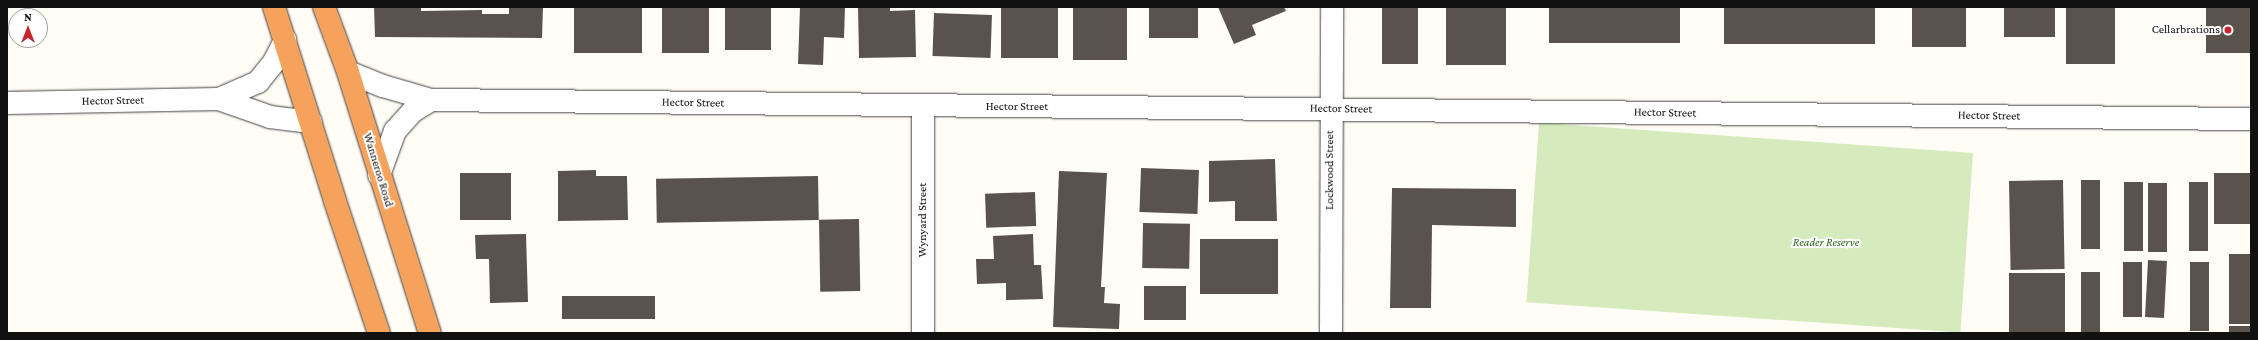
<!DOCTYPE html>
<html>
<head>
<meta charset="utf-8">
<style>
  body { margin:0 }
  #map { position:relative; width:2258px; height:340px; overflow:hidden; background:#fffdf5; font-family:"Crimson Pro",serif }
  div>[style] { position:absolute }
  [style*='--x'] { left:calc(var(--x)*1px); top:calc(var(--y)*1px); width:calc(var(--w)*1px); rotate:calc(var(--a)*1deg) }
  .green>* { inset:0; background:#d5ebbd; transform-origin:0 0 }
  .building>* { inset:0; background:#5a524d; transform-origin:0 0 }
  .roads { filter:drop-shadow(0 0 1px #444) drop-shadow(0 0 1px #444) }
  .street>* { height:22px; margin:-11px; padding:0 11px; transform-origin:11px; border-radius:11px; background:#fff }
  .highway>* { height:22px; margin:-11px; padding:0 11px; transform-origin:11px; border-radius:11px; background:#f5a25d }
  .dots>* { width:11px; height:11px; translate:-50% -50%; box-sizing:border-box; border:2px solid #fff; border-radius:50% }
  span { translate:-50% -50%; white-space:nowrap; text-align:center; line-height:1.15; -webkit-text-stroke:4px #fff; paint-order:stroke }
  .poi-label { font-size:12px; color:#111 }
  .right { translate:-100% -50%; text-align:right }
  .street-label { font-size:12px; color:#111 }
  .park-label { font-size:12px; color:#2f6b1f; font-style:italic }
  .frame { position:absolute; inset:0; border:8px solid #111; pointer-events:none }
  .north { position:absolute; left:8px; top:8px; width:40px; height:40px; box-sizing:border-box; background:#fff; border:1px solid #a0a0a0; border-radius:50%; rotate:0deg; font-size:11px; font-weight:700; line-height:16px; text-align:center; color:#111 }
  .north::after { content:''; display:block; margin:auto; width:14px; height:18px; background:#c4262e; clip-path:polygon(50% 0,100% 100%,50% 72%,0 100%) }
</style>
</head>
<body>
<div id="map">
  <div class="green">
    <i style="left:1973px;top:153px;width:180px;height:435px;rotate:94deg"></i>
  </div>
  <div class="building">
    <i style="clip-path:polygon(374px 7px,421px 7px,421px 11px,482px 10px,482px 14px,509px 14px,509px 7px,543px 7px,542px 38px,375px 37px)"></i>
    <i style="left:574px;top:7px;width:68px;height:46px"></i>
    <i style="left:662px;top:7px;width:47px;height:46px"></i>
    <i style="left:725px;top:7px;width:46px;height:43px"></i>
    <i style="clip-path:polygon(800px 7px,845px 7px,844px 38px,824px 37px,823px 65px,798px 64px)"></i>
    <i style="clip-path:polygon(858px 7px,890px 7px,890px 11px,915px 10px,916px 57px,859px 58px)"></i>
    <i style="left:1073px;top:7px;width:54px;height:53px"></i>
    <i style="left:1149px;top:7px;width:49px;height:31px"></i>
    <i style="clip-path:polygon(1218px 7px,1284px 7px,1286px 11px,1252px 25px,1256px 35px,1234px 44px)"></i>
    <i style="left:1382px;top:7px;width:36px;height:57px"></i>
    <i style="left:1446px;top:7px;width:60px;height:58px"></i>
    <i style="left:1549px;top:7px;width:131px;height:36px"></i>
    <i style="left:1724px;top:7px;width:151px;height:37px"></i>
    <i style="left:1912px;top:7px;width:54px;height:40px"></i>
    <i style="left:2004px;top:7px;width:51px;height:30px"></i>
    <i style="left:2066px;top:7px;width:49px;height:57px"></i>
    <i style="left:2206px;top:7px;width:45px;height:46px"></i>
    <i style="left:1001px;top:8px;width:57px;height:50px"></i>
    <i style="left:934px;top:13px;width:58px;height:43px;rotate:2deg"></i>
    <i style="clip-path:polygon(1275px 159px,1277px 221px,1235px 221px,1235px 201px,1209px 202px,1209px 161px)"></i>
    <i style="left:1141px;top:168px;width:58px;height:44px;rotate:2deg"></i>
    <i style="clip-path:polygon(596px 170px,596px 176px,627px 176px,628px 220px,558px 221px,558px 171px)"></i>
    <i style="clip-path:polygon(1059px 171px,1107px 173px,1101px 287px,1105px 287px,1104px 303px,1120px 304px,1119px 329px,1053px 327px)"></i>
    <i style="left:460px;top:173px;width:51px;height:47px"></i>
    <i style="left:2214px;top:173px;width:37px;height:51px"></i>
    <i style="left:818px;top:176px;width:44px;height:162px;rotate:89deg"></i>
    <i style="left:2063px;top:180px;width:89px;height:54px;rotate:89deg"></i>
    <i style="left:2081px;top:180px;width:19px;height:69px"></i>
    <i style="left:2124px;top:182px;width:19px;height:69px"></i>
    <i style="left:2189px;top:182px;width:19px;height:69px"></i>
    <i style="left:2148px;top:183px;width:19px;height:69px"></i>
    <i style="clip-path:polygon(1392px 188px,1516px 189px,1516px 227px,1432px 225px,1431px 308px,1390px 308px)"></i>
    <i style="left:1035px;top:192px;width:34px;height:50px;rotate:88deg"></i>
    <i style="left:859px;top:219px;width:72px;height:40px;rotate:89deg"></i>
    <i style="left:1143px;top:223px;width:47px;height:45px;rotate:1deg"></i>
    <i style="clip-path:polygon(526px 234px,528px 302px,490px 303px,489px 259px,476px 259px,475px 235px)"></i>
    <i style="clip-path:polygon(1033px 234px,1034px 265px,1041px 265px,1043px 299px,1006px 300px,1006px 283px,977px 284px,976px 259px,994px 259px,993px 236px)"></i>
    <i style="left:1200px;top:239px;width:78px;height:55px"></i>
    <i style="left:2229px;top:254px;width:22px;height:70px"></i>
    <i style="left:2148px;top:260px;width:19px;height:57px;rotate:3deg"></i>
    <i style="left:2123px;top:262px;width:19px;height:55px"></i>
    <i style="left:2190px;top:262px;width:19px;height:69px"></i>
    <i style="left:2081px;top:272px;width:19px;height:61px"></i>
    <i style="left:2065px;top:273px;width:60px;height:56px;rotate:90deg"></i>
    <i style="left:1186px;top:286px;width:34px;height:42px;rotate:90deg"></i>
    <i style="left:655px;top:296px;width:23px;height:93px;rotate:90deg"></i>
    <i style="left:2229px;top:326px;width:22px;height:7px"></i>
  </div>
  <div class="roads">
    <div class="street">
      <i style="--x:348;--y:72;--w:38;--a:22"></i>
      <i style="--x:383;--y:86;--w:50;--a:16.3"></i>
      <i style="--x:431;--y:100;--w:1820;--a:0.6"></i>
      <i style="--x:219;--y:99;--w:43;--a:-23.6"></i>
      <i style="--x:258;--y:82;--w:26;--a:-51"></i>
      <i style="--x:274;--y:62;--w:25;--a:-63"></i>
      <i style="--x:7;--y:103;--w:212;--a:-1.1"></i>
      <i style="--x:219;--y:99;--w:54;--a:19.4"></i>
      <i style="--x:270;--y:117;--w:41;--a:7"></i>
      <i style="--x:923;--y:106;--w:227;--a:90"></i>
      <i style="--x:379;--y:175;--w:47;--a:-70"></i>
      <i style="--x:395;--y:131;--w:27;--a:-48"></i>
      <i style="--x:413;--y:111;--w:21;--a:-31"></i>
      <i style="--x:1331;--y:333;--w:326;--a:-89.8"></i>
    </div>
    <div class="highway">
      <i style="--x:274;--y:7;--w:203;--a:72.5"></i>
      <i style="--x:335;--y:201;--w:139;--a:71.6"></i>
      <i style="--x:324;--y:7;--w:69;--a:69.7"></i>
      <i style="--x:348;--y:72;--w:274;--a:72.6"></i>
    </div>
  </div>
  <div class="dots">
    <i style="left:2228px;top:30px;background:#c4262e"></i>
  </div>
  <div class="poi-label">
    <span class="right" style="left:2220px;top:30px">Cellarbrations</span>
  </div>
  <div class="street-label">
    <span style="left:113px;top:101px;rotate:-1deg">Hector Street</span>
    <span style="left:693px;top:103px;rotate:1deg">Hector Street</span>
    <span style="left:1017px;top:107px">Hector Street</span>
    <span style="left:1341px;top:109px;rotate:1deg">Hector Street</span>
    <span style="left:1665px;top:113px;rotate:1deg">Hector Street</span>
    <span style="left:1989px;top:116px;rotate:1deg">Hector Street</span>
    <span style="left:378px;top:170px;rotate:73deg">Wanneroo Road</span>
    <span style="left:1330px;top:170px;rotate:-90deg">Lockwood Street</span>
    <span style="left:923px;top:220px;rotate:-90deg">Wynyard Street</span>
  </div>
  <div class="park-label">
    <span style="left:1826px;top:243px">Reader Reserve</span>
  </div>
  <div class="frame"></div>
  <div class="north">N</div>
</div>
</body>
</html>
